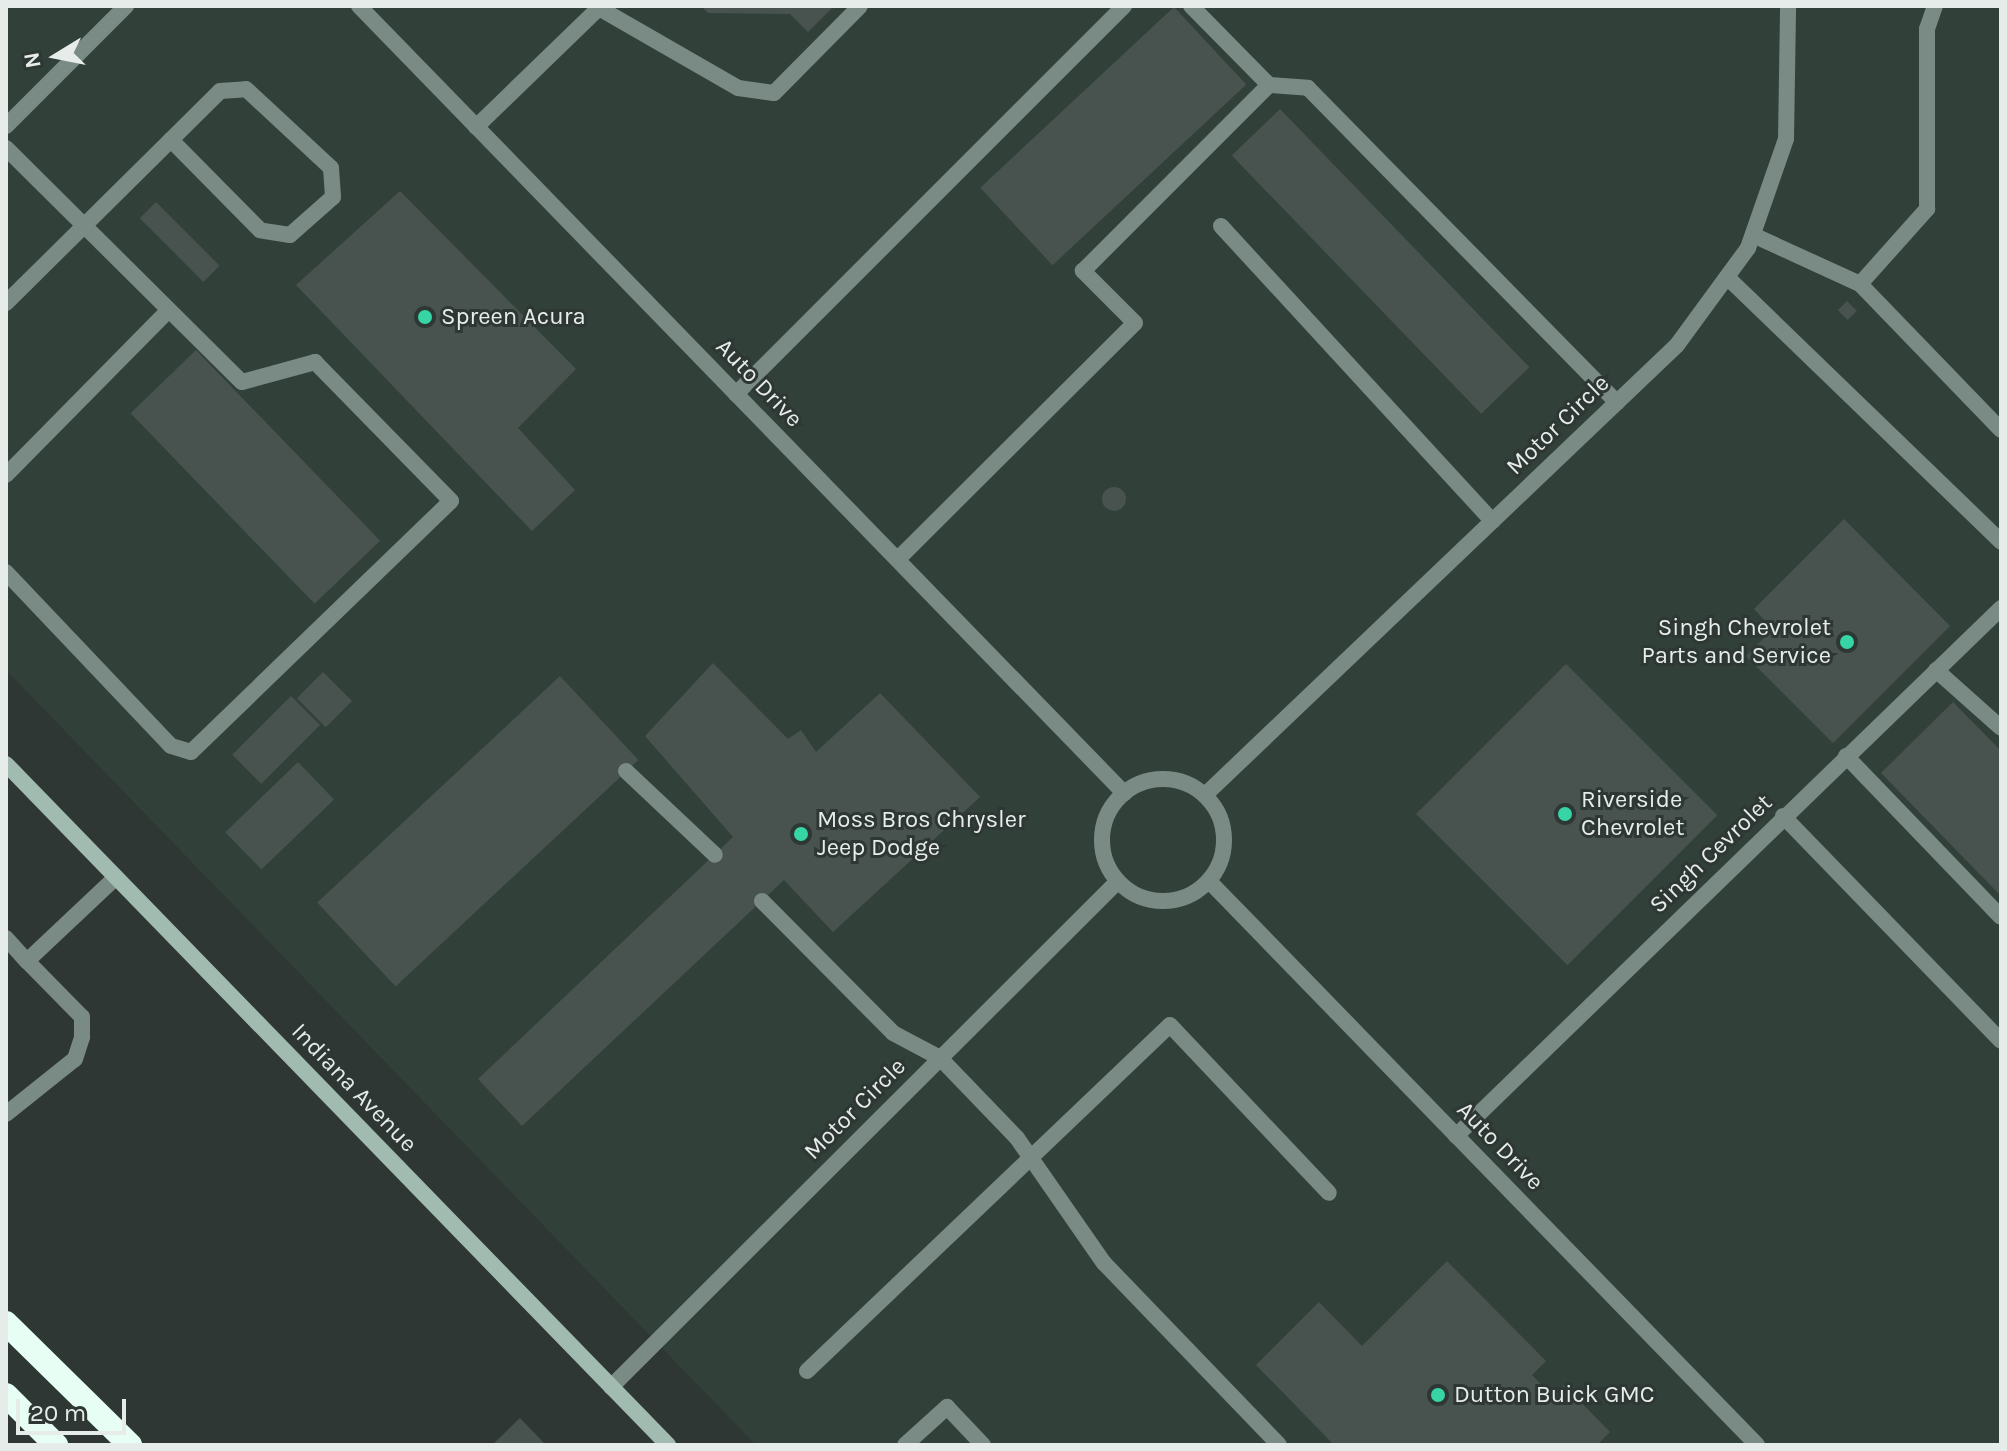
<!DOCTYPE html>
<html>
<head>
<meta charset="utf-8">
<style>
  body { margin:0 }
  #map { position:relative; width:2007px; height:1451px; overflow:hidden; background:#2e3733; font-family:Karla,sans-serif }
  div>[style] { position:absolute }
  [style*='--x'] { left:calc(var(--x)*1px); top:calc(var(--y)*1px); width:calc(var(--w)*1px); rotate:calc(var(--a)*1deg) }
  .built>* { inset:0; background:#31413a }
  .building>* { inset:0; background:#48524e; transform-origin:0 0 }
  .round { border-radius:50% }
  .lane>* { height:16px; margin:-8px; padding:0 8px; transform-origin:8px; border-radius:8px; background:#7a8a84 }
  .street>* { height:16px; margin:-8px; padding:0 8px; transform-origin:8px; border-radius:8px; background:#7a8a84 }
  .street>.ring { margin:-8px; padding:0; box-sizing:content-box; background:none; border:16px solid #7a8a84; border-radius:50% }
  .secondary>* { height:16px; margin:-8px; padding:0 8px; transform-origin:8px; border-radius:8px; background:#a1bbb0 }
  .highway>* { height:24px; margin:-12px; padding:0 12px; transform-origin:12px; border-radius:12px; background:#e6fef4 }
  .dots>* { width:22px; height:22px; translate:-50% -50%; box-sizing:border-box; border:4px solid #2e3733; border-radius:50% }
  span { translate:-50% -50%; white-space:nowrap; text-align:center; line-height:1.15; -webkit-text-stroke:6px #2e3733; paint-order:stroke }
  .poi-label { font-size:24px; color:#e6ecea }
  .left { translate:0 -50%; text-align:left }
  .right { translate:-100% -50%; text-align:right }
  .street-label { font-size:24px; color:#e6ecea }
  .frame { position:absolute; inset:0; border:8px solid #e6ecea; pointer-events:none }
  .north { position:absolute; left:16px; top:16px; width:80px; height:80px; -webkit-text-stroke:6px #2e3733; paint-order:stroke; rotate:260deg; font-size:22px; font-weight:700; line-height:32px; text-align:center; color:#e6ecea }
  .north::after { content:''; display:block; margin:auto; width:28px; height:36px; background:#e6ecea; clip-path:polygon(50% 0,100% 100%,50% 72%,0 100%) }
  .scale { position:absolute; left:16px; top:1399px; width:110px; height:36px; box-sizing:border-box; border:4px solid #e6ecea; border-top:0; padding-left:10px; font-size:24px; line-height:28px; white-space:nowrap; color:#e6ecea; -webkit-text-stroke:6px #2e3733; paint-order:stroke }
</style>
</head>
<body>
<div id="map">
  <div class="built">
    <i style="clip-path:polygon(6px 6px,2001px 6px,2001px 1445px,756px 1445px,6px 670px)"></i>
  </div>
  <div class="building">
    <i style="clip-path:polygon(701px 6px,834px 6px,808px 32px,790px 14px,708px 13px)"></i>
    <i style="left:1174px;top:7px;width:106px;height:265px;rotate:47deg"></i>
    <i style="left:1280px;top:109px;width:359px;height:67px;rotate:46deg"></i>
    <i style="clip-path:polygon(400px 191px,576px 369px,518px 428px,575px 490px,532px 531px,296px 285px)"></i>
    <i style="left:156px;top:202px;width:90px;height:23px;rotate:45deg"></i>
    <i style="left:1847px;top:301px;width:14px;height:13px;rotate:45deg"></i>
    <i style="left:196px;top:350px;width:265px;height:91px;rotate:46deg"></i>
    <i class="round" style="left:1102px;top:487px;width:24px;height:24px"></i>
    <i style="clip-path:polygon(1844px 519px,1950px 626px,1833px 743px,1746px 656px,1773px 629px,1754px 609px)"></i>
    <i style="clip-path:polygon(713px 663px,788px 739px,801px 730px,816px 752px,880px 693px,980px 797px,833px 932px,784px 880px,522px 1126px,478px 1079px,733px 837px,645px 736px)"></i>
    <i style="left:1566px;top:664px;width:214px;height:212px;rotate:45deg"></i>
    <i style="left:323px;top:672px;width:41px;height:37px;rotate:45deg"></i>
    <i style="left:560px;top:676px;width:115px;height:332px;rotate:47deg"></i>
    <i style="left:291px;top:696px;width:41px;height:83px;rotate:45deg"></i>
    <i style="clip-path:polygon(1953px 702px,2001px 751px,2001px 896px,1881px 773px)"></i>
    <i style="left:298px;top:762px;width:52px;height:101px;rotate:46deg"></i>
    <i style="clip-path:polygon(1447px 1261px,1546px 1361px,1532px 1375px,1553px 1397px,1564px 1385px,1610px 1432px,1597px 1445px,1334px 1445px,1256px 1365px,1319px 1302px,1362px 1346px)"></i>
    <i style="clip-path:polygon(520px 1418px,546px 1445px,492px 1445px)"></i>
  </div>
  <div class="lane">
    <i style="--x:599;--y:8;--w:160;--a:29.9"></i>
    <i style="--x:738;--y:88;--w:36;--a:8"></i>
    <i style="--x:774;--y:93;--w:122;--a:-45.3"></i>
    <i style="--x:1269;--y:85;--w:39;--a:4"></i>
    <i style="--x:1308;--y:88;--w:441;--a:45.5"></i>
    <i style="--x:476;--y:127;--w:174;--a:-44.1"></i>
    <i style="--x:6;--y:148;--w:332;--a:44.8"></i>
    <i style="--x:242;--y:382;--w:76;--a:-15.3"></i>
    <i style="--x:315;--y:362;--w:194;--a:45.6"></i>
    <i style="--x:451;--y:501;--w:361;--a:136"></i>
    <i style="--x:191;--y:752;--w:21;--a:-163"></i>
    <i style="--x:171;--y:746;--w:240;--a:-133.5"></i>
    <i style="--x:1221;--y:226;--w:401;--a:47.4"></i>
    <i style="--x:1753;--y:235;--w:118;--a:24.6"></i>
    <i style="--x:1860;--y:284;--w:203;--a:46"></i>
    <i style="--x:1727;--y:277;--w:381;--a:44"></i>
    <i style="--x:1860;--y:284;--w:101;--a:-48.2"></i>
    <i style="--x:1927;--y:209;--w:180;--a:-90"></i>
    <i style="--x:1927;--y:29;--w:24;--a:-71"></i>
    <i style="--x:6;--y:303;--w:301;--a:-44.7"></i>
    <i style="--x:220;--y:91;--w:26;--a:-4"></i>
    <i style="--x:246;--y:89;--w:116;--a:42.9"></i>
    <i style="--x:331;--y:168;--w:29;--a:86"></i>
    <i style="--x:333;--y:197;--w:57;--a:138.5"></i>
    <i style="--x:290;--y:235;--w:30;--a:-171"></i>
    <i style="--x:260;--y:230;--w:127;--a:-134.7"></i>
    <i style="--x:736;--y:394;--w:549;--a:-45"></i>
    <i style="--x:6;--y:475;--w:231;--a:-45.4"></i>
    <i style="--x:898;--y:559;--w:334;--a:-44.9"></i>
    <i style="--x:1135;--y:323;--w:74;--a:-135"></i>
    <i style="--x:1083;--y:271;--w:263;--a:-45"></i>
    <i style="--x:1269;--y:85;--w:111;--a:-134.6"></i>
    <i style="--x:1936;--y:670;--w:87;--a:41.7"></i>
    <i style="--x:1846;--y:756;--w:223;--a:46.1"></i>
    <i style="--x:626;--y:771;--w:122;--a:43.3"></i>
    <i style="--x:1783;--y:816;--w:313;--a:45.9"></i>
    <i style="--x:762;--y:901;--w:186;--a:45.2"></i>
    <i style="--x:893;--y:1033;--w:53;--a:28"></i>
    <i style="--x:940;--y:1058;--w:111;--a:46.1"></i>
    <i style="--x:1017;--y:1138;--w:152;--a:55.2"></i>
    <i style="--x:1104;--y:1263;--w:252;--a:46.1"></i>
    <i style="--x:6;--y:938;--w:31;--a:48"></i>
    <i style="--x:27;--y:961;--w:122;--a:-43.3"></i>
    <i style="--x:6;--y:1114;--w:88;--a:-38.6"></i>
    <i style="--x:75;--y:1059;--w:23;--a:-72"></i>
    <i style="--x:82;--y:1037;--w:20;--a:-90"></i>
    <i style="--x:82;--y:1017;--w:78;--a:-134.5"></i>
    <i style="--x:1456;--y:1136;--w:759;--a:-44.09"></i>
    <i style="--x:807;--y:1371;--w:501;--a:-43.63"></i>
    <i style="--x:1170;--y:1025;--w:231;--a:46.6"></i>
    <i style="--x:905;--y:1445;--w:57;--a:-42.1"></i>
    <i style="--x:947;--y:1407;--w:52;--a:46.5"></i>
  </div>
  <div class="street">
    <i style="--x:359;--y:6;--w:1098;--a:45.81"></i>
    <i style="--x:6;--y:126;--w:170;--a:-45"></i>
    <i class="ring" style="left:1102px;top:779px;width:106px;height:106px"></i>
    <i style="--x:1205;--y:795;--w:652;--a:-43.63"></i>
    <i style="--x:1677;--y:345;--w:120;--a:-53.8"></i>
    <i style="--x:1748;--y:248;--w:115;--a:-70.8"></i>
    <i style="--x:1786;--y:139;--w:133;--a:-89.1"></i>
    <i style="--x:1209;--y:881;--w:786;--a:45.82"></i>
    <i style="--x:611;--y:1387;--w:716;--a:-44.94"></i>
  </div>
  <div class="secondary">
    <i style="--x:6;--y:764;--w:950;--a:45.81"></i>
  </div>
  <div class="highway">
    <i style="--x:6;--y:1323;--w:174;--a:44.5"></i>
    <i style="--x:6;--y:1395;--w:71;--a:45"></i>
  </div>
  <div class="dots">
    <i style="left:425px;top:317px;background:#37d4a6"></i>
    <i style="left:1847px;top:642px;background:#37d4a6"></i>
    <i style="left:1565px;top:814px;background:#37d4a6"></i>
    <i style="left:801px;top:834px;background:#37d4a6"></i>
    <i style="left:1438px;top:1395px;background:#37d4a6"></i>
  </div>
  <div class="poi-label">
    <span class="left" style="left:441px;top:317px">Spreen Acura</span>
    <span class="right" style="left:1831px;top:642px">Singh Chevrolet<br>Parts and Service</span>
    <span class="left" style="left:1581px;top:814px">Riverside<br>Chevrolet</span>
    <span class="left" style="left:817px;top:834px">Moss Bros Chrysler<br>Jeep Dodge</span>
    <span class="left" style="left:1454px;top:1395px">Dutton Buick GMC</span>
  </div>
  <div class="street-label">
    <span style="left:759px;top:383px;rotate:46deg">Auto Drive</span>
    <span style="left:1558px;top:425px;rotate:-44deg">Motor Circle</span>
    <span style="left:1711px;top:854px;rotate:-44deg">Singh Cevrolet</span>
    <span style="left:354px;top:1088px;rotate:46deg">Indiana Avenue</span>
    <span style="left:855px;top:1109px;rotate:-45deg">Motor Circle</span>
    <span style="left:1500px;top:1146px;rotate:46deg">Auto Drive</span>
  </div>
  <div class="frame"></div>
  <div class="north">N</div>
  <div class="scale">20 m</div>
</div>
</body>
</html>
